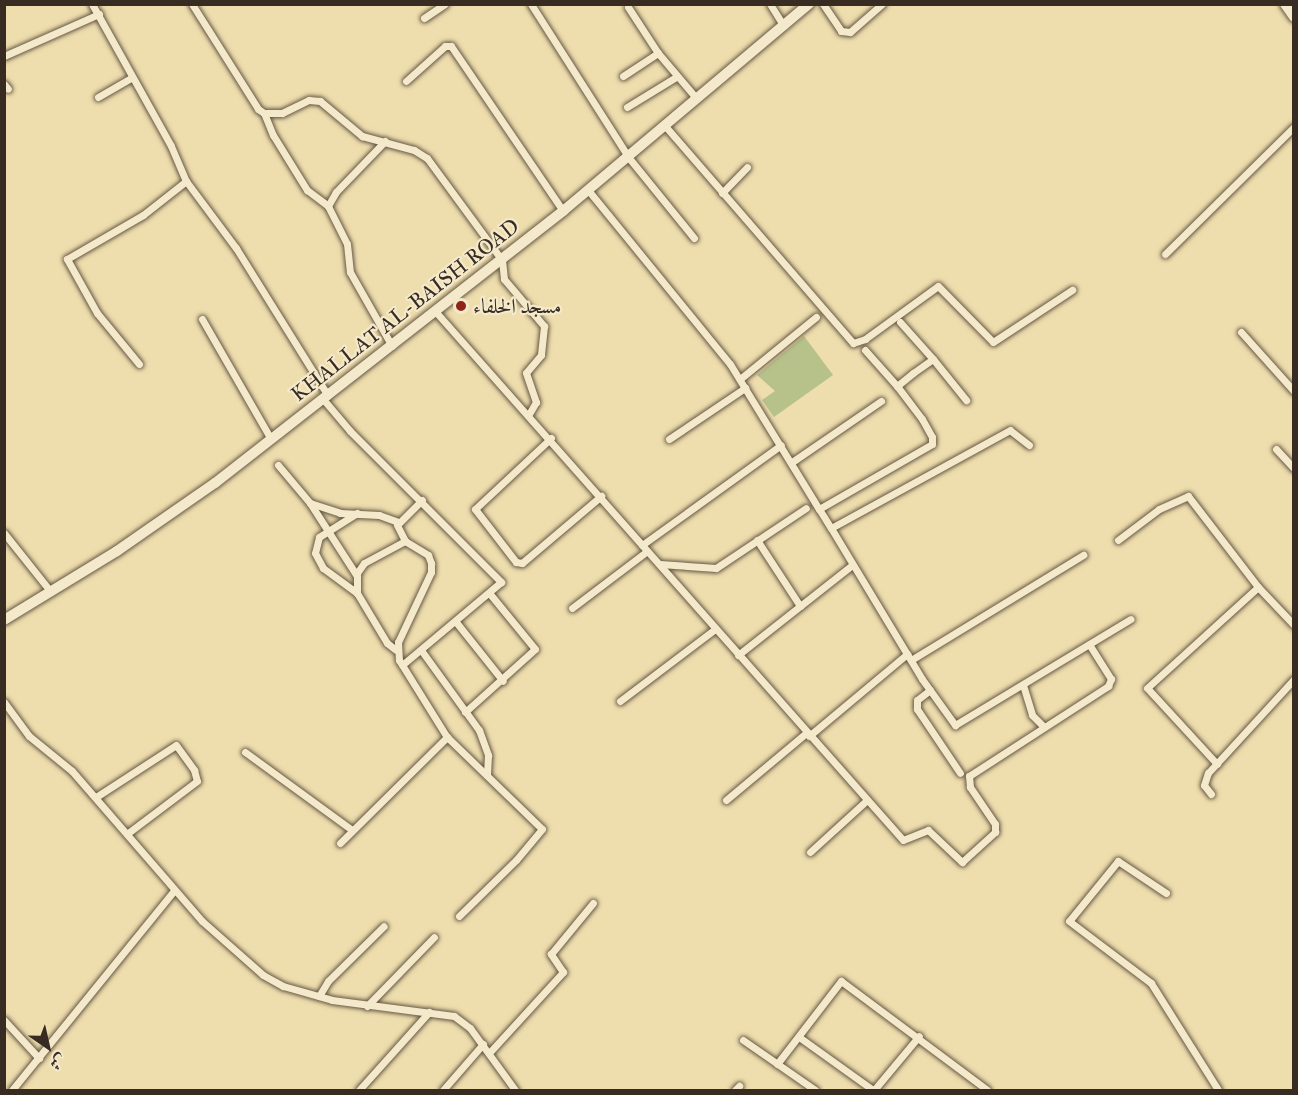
<!DOCTYPE html>
<html>
<head>
<meta charset="utf-8">
<style>
  body { margin:0 }
  #map { position:relative; width:1298px; height:1095px; overflow:hidden; background:#eeddad; font-family:"IM FELL Great Primer",Amiri,serif }
  div>[style] { position:absolute }
  [style*='--x'] { left:calc(var(--x)*1px); top:calc(var(--y)*1px); width:calc(var(--w)*1px); rotate:calc(var(--a)*1deg) }
  .green>* { inset:0; background:#b7c28b }
  .roads { filter:drop-shadow(0 0 2px #655845) drop-shadow(0 0 2px #655845) }
  .street>* { height:7px; margin:-3.5px; padding:0 3.5px; transform-origin:3.5px; border-radius:3.5px; background:#f4e9ca }
  .secondary>* { height:10px; margin:-5px; padding:0 5px; transform-origin:5px; border-radius:5px; background:#f4e9ca }
  .dots>* { width:16px; height:16px; translate:-50% -50%; box-sizing:border-box; border:3px solid #f4e9ca; border-radius:50% }
  span { translate:-50% -50%; white-space:nowrap; text-align:center; line-height:1.15; -webkit-text-stroke:4.5px #f4e9ca; paint-order:stroke }
  .poi-label { font-size:21px; color:#372b22 }
  .left { translate:0 -50%; text-align:left }
  .street-label { font-size:21px; color:#372b22 }
  .frame { position:absolute; inset:0; border:6px solid #372b22; pointer-events:none }
  .north { position:absolute; left:18px; top:1017px; width:60px; height:60px; -webkit-text-stroke:4px #f4e9ca; paint-order:stroke; rotate:146deg; font-size:16px; font-weight:700; line-height:24px; text-align:center; color:#372b22 }
  .north::after { content:''; display:block; margin:auto; width:21px; height:27px; background:#372b22; clip-path:polygon(50% 0,100% 100%,50% 72%,0 100%) }
</style>
</head>
<body>
<div id="map">
  <div class="green">
    <i style="clip-path:polygon(804px 336px,833px 375px,774px 417px,762px 400px,775px 391px,757px 375px)"></i>
  </div>
  <div class="roads">
    <div class="street">
      <i style="--x:92;--y:4;--w:162;--a:60.9"></i>
      <i style="--x:171;--y:146;--w:38;--a:67"></i>
      <i style="--x:186;--y:181;--w:84;--a:53.3"></i>
      <i style="--x:236;--y:248;--w:174;--a:58.1"></i>
      <i style="--x:192;--y:4;--w:124;--a:57.8"></i>
      <i style="--x:258;--y:109;--w:7;--a:34"></i>
      <i style="--x:264;--y:113;--w:18;--a:0"></i>
      <i style="--x:282;--y:113;--w:30;--a:-26"></i>
      <i style="--x:309;--y:100;--w:11;--a:5"></i>
      <i style="--x:320;--y:101;--w:55;--a:39.8"></i>
      <i style="--x:362;--y:136;--w:54;--a:15.1"></i>
      <i style="--x:414;--y:150;--w:15;--a:32"></i>
      <i style="--x:427;--y:158;--w:127;--a:53.7"></i>
      <i style="--x:502;--y:260;--w:19;--a:84"></i>
      <i style="--x:504;--y:279;--w:62;--a:49.6"></i>
      <i style="--x:544;--y:326;--w:29;--a:96"></i>
      <i style="--x:541;--y:355;--w:23;--a:130"></i>
      <i style="--x:526;--y:373;--w:31;--a:71"></i>
      <i style="--x:536;--y:402;--w:14;--a:120"></i>
      <i style="--x:531;--y:4;--w:183;--a:57.5"></i>
      <i style="--x:629;--y:158;--w:103;--a:50.9"></i>
      <i style="--x:770;--y:4;--w:26;--a:58"></i>
      <i style="--x:823;--y:4;--w:32;--a:56"></i>
      <i style="--x:841;--y:31;--w:9;--a:6"></i>
      <i style="--x:850;--y:32;--w:43;--a:-41.2"></i>
      <i style="--x:628;--y:7;--w:55;--a:56.9"></i>
      <i style="--x:658;--y:53;--w:60;--a:49.7"></i>
      <i style="--x:424;--y:18;--w:25;--a:-34"></i>
      <i style="--x:4;--y:56;--w:104;--a:-23.9"></i>
      <i style="--x:623;--y:76;--w:42;--a:-33.3"></i>
      <i style="--x:406;--y:81;--w:52;--a:-41.9"></i>
      <i style="--x:445;--y:46;--w:6;--a:0"></i>
      <i style="--x:451;--y:46;--w:199;--a:55.8"></i>
      <i style="--x:4;--y:84;--w:6;--a:51"></i>
      <i style="--x:98;--y:97;--w:38;--a:-30"></i>
      <i style="--x:627;--y:107;--w:57;--a:-31.5"></i>
      <i style="--x:264;--y:113;--w:24;--a:68"></i>
      <i style="--x:273;--y:135;--w:65;--a:58.3"></i>
      <i style="--x:307;--y:190;--w:26;--a:37"></i>
      <i style="--x:666;--y:127;--w:286;--a:49.1"></i>
      <i style="--x:853;--y:343;--w:13;--a:-18"></i>
      <i style="--x:865;--y:339;--w:90;--a:-36"></i>
      <i style="--x:938;--y:286;--w:78;--a:45.5"></i>
      <i style="--x:993;--y:342;--w:95;--a:-33.4"></i>
      <i style="--x:385;--y:141;--w:71;--a:133.9"></i>
      <i style="--x:336;--y:192;--w:16;--a:120"></i>
      <i style="--x:328;--y:206;--w:42;--a:63.4"></i>
      <i style="--x:347;--y:244;--w:28;--a:84"></i>
      <i style="--x:350;--y:272;--w:85;--a:60.4"></i>
      <i style="--x:588;--y:190;--w:225;--a:50.8"></i>
      <i style="--x:730;--y:364;--w:170;--a:58.5"></i>
      <i style="--x:819;--y:509;--w:130;--a:-29.9"></i>
      <i style="--x:932;--y:444;--w:7;--a:-90"></i>
      <i style="--x:932;--y:437;--w:21;--a:-119"></i>
      <i style="--x:922;--y:419;--w:41;--a:-127.1"></i>
      <i style="--x:897;--y:386;--w:21;--a:-39"></i>
      <i style="--x:913;--y:373;--w:24;--a:-35"></i>
      <i style="--x:933;--y:359;--w:53;--a:51.2"></i>
      <i style="--x:722;--y:193;--w:36;--a:-46"></i>
      <i style="--x:1165;--y:254;--w:181;--a:-44.6"></i>
      <i style="--x:435;--y:311;--w:706;--a:48.5"></i>
      <i style="--x:903;--y:840;--w:27;--a:-22"></i>
      <i style="--x:928;--y:830;--w:47;--a:43.3"></i>
      <i style="--x:962;--y:862;--w:45;--a:-42.3"></i>
      <i style="--x:995;--y:832;--w:8;--a:-90"></i>
      <i style="--x:995;--y:824;--w:45;--a:-124"></i>
      <i style="--x:970;--y:787;--w:11;--a:-95"></i>
      <i style="--x:969;--y:776;--w:166;--a:-32.9"></i>
      <i style="--x:1108;--y:686;--w:8;--a:-67"></i>
      <i style="--x:1111;--y:679;--w:41;--a:-122.2"></i>
      <i style="--x:202;--y:319;--w:138;--a:60.1"></i>
      <i style="--x:900;--y:322;--w:50;--a:48.3"></i>
      <i style="--x:1241;--y:332;--w:79;--a:48.1"></i>
      <i style="--x:865;--y:350;--w:48;--a:48.4"></i>
      <i style="--x:139;--y:364;--w:66;--a:-129.5"></i>
      <i style="--x:97;--y:313;--w:62;--a:-119.1"></i>
      <i style="--x:67;--y:259;--w:88;--a:-30.1"></i>
      <i style="--x:143;--y:215;--w:55;--a:-38.3"></i>
      <i style="--x:740;--y:379;--w:98;--a:-39.2"></i>
      <i style="--x:323;--y:399;--w:42;--a:49.8"></i>
      <i style="--x:350;--y:431;--w:214;--a:45"></i>
      <i style="--x:501;--y:582;--w:129;--a:140"></i>
      <i style="--x:551;--y:438;--w:104;--a:136.9"></i>
      <i style="--x:475;--y:509;--w:67;--a:52.3"></i>
      <i style="--x:516;--y:562;--w:6;--a:9"></i>
      <i style="--x:522;--y:563;--w:104;--a:-40.3"></i>
      <i style="--x:669;--y:439;--w:92;--a:-33.9"></i>
      <i style="--x:1029;--y:445;--w:24;--a:-142"></i>
      <i style="--x:1010;--y:430;--w:204;--a:151.3"></i>
      <i style="--x:831;--y:528;--w:176;--a:58.9"></i>
      <i style="--x:922;--y:679;--w:57;--a:54.3"></i>
      <i style="--x:955;--y:725;--w:205;--a:-31.1"></i>
      <i style="--x:1276;--y:449;--w:26;--a:47"></i>
      <i style="--x:792;--y:462;--w:108;--a:-34.4"></i>
      <i style="--x:278;--y:465;--w:50;--a:49.9"></i>
      <i style="--x:422;--y:500;--w:35;--a:135"></i>
      <i style="--x:397;--y:525;--w:18;--a:63"></i>
      <i style="--x:405;--y:541;--w:27;--a:31"></i>
      <i style="--x:428;--y:555;--w:9;--a:69"></i>
      <i style="--x:431;--y:563;--w:9;--a:90"></i>
      <i style="--x:431;--y:572;--w:77;--a:115.2"></i>
      <i style="--x:398;--y:642;--w:18;--a:87"></i>
      <i style="--x:399;--y:660;--w:91;--a:58.1"></i>
      <i style="--x:447;--y:737;--w:132;--a:44.1"></i>
      <i style="--x:542;--y:829;--w:40;--a:130"></i>
      <i style="--x:516;--y:860;--w:80;--a:135.5"></i>
      <i style="--x:819;--y:509;--w:22;--a:58"></i>
      <i style="--x:357;--y:513;--w:45;--a:147.7"></i>
      <i style="--x:319;--y:537;--w:16;--a:104"></i>
      <i style="--x:315;--y:553;--w:17;--a:62"></i>
      <i style="--x:323;--y:568;--w:42;--a:36.3"></i>
      <i style="--x:357;--y:593;--w:58;--a:59"></i>
      <i style="--x:387;--y:643;--w:11;--a:38"></i>
      <i style="--x:4;--y:533;--w:75;--a:51.5"></i>
      <i style="--x:757;--y:540;--w:79;--a:56.9"></i>
      <i style="--x:1118;--y:540;--w:51;--a:-37.1"></i>
      <i style="--x:1159;--y:509;--w:32;--a:-24"></i>
      <i style="--x:1188;--y:496;--w:115;--a:52.4"></i>
      <i style="--x:1258;--y:587;--w:52;--a:46.5"></i>
      <i style="--x:642;--y:545;--w:171;--a:-35.7"></i>
      <i style="--x:660;--y:564;--w:56;--a:4.1"></i>
      <i style="--x:716;--y:568;--w:108;--a:-33.7"></i>
      <i style="--x:357;--y:576;--w:87;--a:-122.8"></i>
      <i style="--x:310;--y:503;--w:32;--a:18"></i>
      <i style="--x:340;--y:513;--w:39;--a:3"></i>
      <i style="--x:379;--y:515;--w:20;--a:20"></i>
      <i style="--x:357;--y:593;--w:20;--a:-90"></i>
      <i style="--x:357;--y:573;--w:12;--a:-55"></i>
      <i style="--x:364;--y:563;--w:47;--a:-28.2"></i>
      <i style="--x:572;--y:608;--w:94;--a:-37.2"></i>
      <i style="--x:456;--y:622;--w:75;--a:51.5"></i>
      <i style="--x:421;--y:650;--w:99;--a:54.1"></i>
      <i style="--x:479;--y:730;--w:27;--a:70"></i>
      <i style="--x:488;--y:755;--w:20;--a:93"></i>
      <i style="--x:738;--y:655;--w:145;--a:-38.3"></i>
      <i style="--x:911;--y:660;--w:202;--a:-31.4"></i>
      <i style="--x:1023;--y:685;--w:31;--a:73"></i>
      <i style="--x:1032;--y:715;--w:17;--a:45"></i>
      <i style="--x:930;--y:690;--w:16;--a:142"></i>
      <i style="--x:917;--y:700;--w:9;--a:90"></i>
      <i style="--x:917;--y:709;--w:77;--a:56.1"></i>
      <i style="--x:620;--y:701;--w:118;--a:-37.1"></i>
      <i style="--x:4;--y:702;--w:42;--a:53.7"></i>
      <i style="--x:29;--y:736;--w:55;--a:39.1"></i>
      <i style="--x:72;--y:771;--w:198;--a:49.1"></i>
      <i style="--x:202;--y:921;--w:81;--a:41.5"></i>
      <i style="--x:263;--y:975;--w:23;--a:29"></i>
      <i style="--x:283;--y:986;--w:51;--a:15.9"></i>
      <i style="--x:332;--y:1000;--w:123;--a:7.5"></i>
      <i style="--x:454;--y:1016;--w:20;--a:37"></i>
      <i style="--x:470;--y:1028;--w:77;--a:54"></i>
      <i style="--x:465;--y:712;--w:94;--a:-42"></i>
      <i style="--x:535;--y:649;--w:71;--a:-129.3"></i>
      <i style="--x:809;--y:736;--w:128;--a:-39.9"></i>
      <i style="--x:245;--y:752;--w:132;--a:36.1"></i>
      <i style="--x:1217;--y:764;--w:103;--a:-132.6"></i>
      <i style="--x:1147;--y:688;--w:150;--a:-42.3"></i>
      <i style="--x:1211;--y:794;--w:11;--a:-128"></i>
      <i style="--x:1204;--y:785;--w:13;--a:-72"></i>
      <i style="--x:1208;--y:773;--w:127;--a:-47.5"></i>
      <i style="--x:96;--y:797;--w:95;--a:-33"></i>
      <i style="--x:176;--y:745;--w:31;--a:54"></i>
      <i style="--x:194;--y:770;--w:11;--a:75"></i>
      <i style="--x:197;--y:781;--w:86;--a:143"></i>
      <i style="--x:726;--y:800;--w:104;--a:-39.9"></i>
      <i style="--x:340;--y:843;--w:151;--a:-44.7"></i>
      <i style="--x:810;--y:852;--w:77;--a:-42.4"></i>
      <i style="--x:1166;--y:893;--w:58;--a:-146.3"></i>
      <i style="--x:1118;--y:861;--w:77;--a:129.2"></i>
      <i style="--x:1069;--y:921;--w:103;--a:37.1"></i>
      <i style="--x:1151;--y:983;--w:126;--a:57.9"></i>
      <i style="--x:319;--y:996;--w:17;--a:-59"></i>
      <i style="--x:328;--y:981;--w:78;--a:-44.5"></i>
      <i style="--x:367;--y:1006;--w:96;--a:-45.8"></i>
      <i style="--x:4;--y:1020;--w:52;--a:47.4"></i>
      <i style="--x:799;--y:1037;--w:91;--a:35.6"></i>
      <i style="--x:743;--y:1040;--w:88;--a:34.8"></i>
      <i style="--x:489;--y:1053;--w:110;--a:-47.6"></i>
      <i style="--x:563;--y:972;--w:22;--a:-124"></i>
      <i style="--x:551;--y:954;--w:66;--a:-50.5"></i>
      <i style="--x:777;--y:1064;--w:105;--a:-52.4"></i>
      <i style="--x:841;--y:981;--w:182;--a:36.7"></i>
      <i style="--x:12;--y:1090;--w:257;--a:-50.9"></i>
      <i style="--x:359;--y:1090;--w:105;--a:-48.1"></i>
      <i style="--x:443;--y:1090;--w:61;--a:-49"></i>
      <i style="--x:735;--y:1090;--w:6;--a:-45"></i>
      <i style="--x:874;--y:1090;--w:70;--a:-50.2"></i>
    </div>
    <div class="secondary">
      <i style="--x:1285;--y:4;--w:16;--a:55"></i>
      <i style="--x:4;--y:620;--w:132;--a:-31.4"></i>
      <i style="--x:117;--y:551;--w:119;--a:-34.8"></i>
      <i style="--x:215;--y:483;--w:442;--a:-38"></i>
      <i style="--x:563;--y:211;--w:322;--a:-40.1"></i>
    </div>
  </div>
  <div class="dots">
    <i style="left:461px;top:306px;background:#8f2418"></i>
  </div>
  <div class="poi-label">
    <span class="left" style="left:473px;top:306px">مسجد الخلفاء</span>
  </div>
  <div class="street-label">
    <span style="left:405px;top:310px;rotate:-38deg">KHALLAT AL-BAISH ROAD</span>
  </div>
  <div class="frame"></div>
  <div class="north">ش</div>
</div>
</body>
</html>
